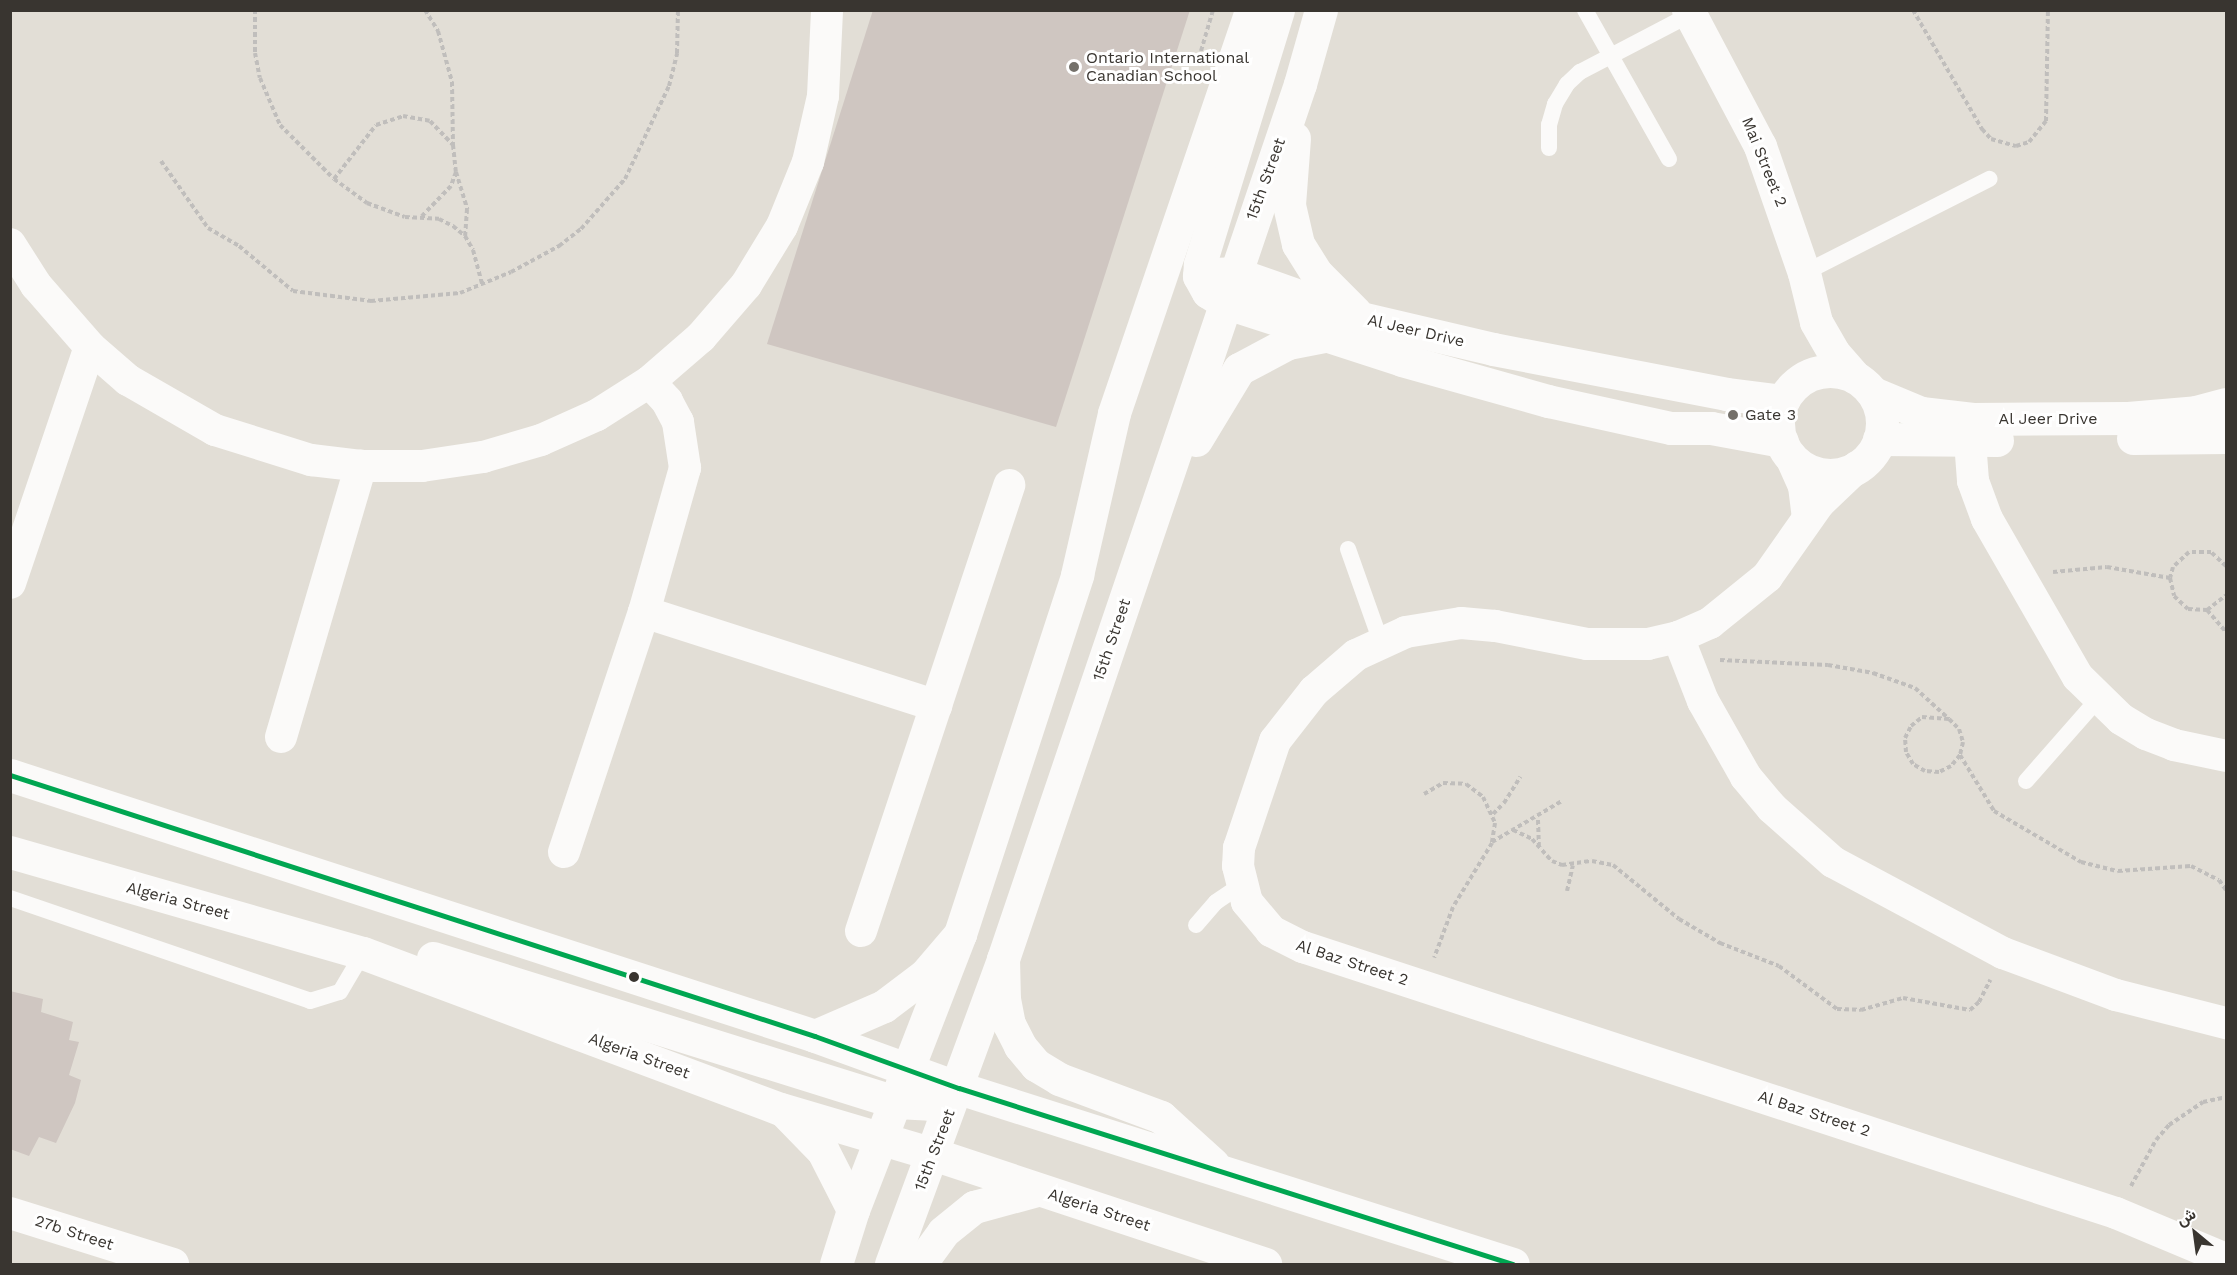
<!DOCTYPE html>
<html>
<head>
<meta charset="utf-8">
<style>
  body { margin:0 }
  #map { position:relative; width:2237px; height:1275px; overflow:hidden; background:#e2ded6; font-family:"Work Sans",Vazirmatn,sans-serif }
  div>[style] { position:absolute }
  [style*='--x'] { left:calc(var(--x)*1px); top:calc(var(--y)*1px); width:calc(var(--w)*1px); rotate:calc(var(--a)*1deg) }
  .building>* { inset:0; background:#cfc6c1 }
  .path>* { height:4px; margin-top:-2px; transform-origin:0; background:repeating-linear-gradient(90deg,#c0bebc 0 4.5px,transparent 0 7.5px) }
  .service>* { height:16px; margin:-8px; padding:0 8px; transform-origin:8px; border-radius:8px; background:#fbfaf9 }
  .minor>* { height:32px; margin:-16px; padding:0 16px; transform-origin:16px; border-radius:16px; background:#fbfaf9 }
  .tertiary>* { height:33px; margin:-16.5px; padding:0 16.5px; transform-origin:16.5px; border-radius:16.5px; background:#fbfaf9 }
  .tertiary>.ring { margin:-16.5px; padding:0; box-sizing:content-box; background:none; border:33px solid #fbfaf9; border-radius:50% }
  .secondary>* { height:33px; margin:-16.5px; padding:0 16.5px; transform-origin:16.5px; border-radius:16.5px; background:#fbfaf9 }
  .bus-1>* { height:4.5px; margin:-2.25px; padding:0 2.25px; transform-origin:2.25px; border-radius:2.25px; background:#00a651 }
  .dots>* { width:16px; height:16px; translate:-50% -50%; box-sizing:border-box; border:3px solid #fff; border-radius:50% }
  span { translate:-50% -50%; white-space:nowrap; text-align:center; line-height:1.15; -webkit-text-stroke:6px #fff; paint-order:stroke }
  .poi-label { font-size:16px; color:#393530 }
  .left { translate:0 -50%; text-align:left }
  .street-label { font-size:16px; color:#393530 }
  .frame { position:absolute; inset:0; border:12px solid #393530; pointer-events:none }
  .north { position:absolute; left:2165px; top:1203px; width:60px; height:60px; -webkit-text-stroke:4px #fff; paint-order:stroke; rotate:331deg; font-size:16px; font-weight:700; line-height:24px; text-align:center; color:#393530 }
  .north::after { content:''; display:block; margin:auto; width:21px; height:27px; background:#393530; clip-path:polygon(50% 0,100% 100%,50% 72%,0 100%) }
</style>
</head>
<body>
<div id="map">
  <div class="building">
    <i style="clip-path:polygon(873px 10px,1190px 10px,1056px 427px,767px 344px)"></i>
    <i style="clip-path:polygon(10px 991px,43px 999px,41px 1012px,73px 1022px,69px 1040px,79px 1042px,69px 1075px,81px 1080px,75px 1103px,56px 1143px,39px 1137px,29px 1156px,10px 1149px)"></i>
  </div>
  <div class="path">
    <i style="--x:255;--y:10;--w:43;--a:90"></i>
    <i style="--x:255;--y:53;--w:25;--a:79"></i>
    <i style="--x:260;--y:78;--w:51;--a:66.9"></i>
    <i style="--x:280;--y:125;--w:76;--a:45"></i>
    <i style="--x:334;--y:179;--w:41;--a:36"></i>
    <i style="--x:367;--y:203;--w:40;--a:20.2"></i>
    <i style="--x:405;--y:217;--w:34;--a:3"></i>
    <i style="--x:439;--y:219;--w:16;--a:27"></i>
    <i style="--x:453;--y:226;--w:16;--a:40"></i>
    <i style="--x:465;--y:236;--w:16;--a:60"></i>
    <i style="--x:473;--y:250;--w:35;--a:75"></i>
    <i style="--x:425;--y:10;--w:25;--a:58"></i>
    <i style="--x:438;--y:31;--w:53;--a:74.6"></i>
    <i style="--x:452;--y:82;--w:63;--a:89.1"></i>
    <i style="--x:1913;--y:10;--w:138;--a:59.9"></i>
    <i style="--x:1982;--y:129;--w:13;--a:48"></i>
    <i style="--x:1991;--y:139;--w:26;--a:16"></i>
    <i style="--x:2016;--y:146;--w:14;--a:-17"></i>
    <i style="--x:2029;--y:142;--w:27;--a:-51"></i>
    <i style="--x:2046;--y:121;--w:111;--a:-89"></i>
    <i style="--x:1201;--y:51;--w:43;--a:-73.7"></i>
    <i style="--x:161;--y:161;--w:82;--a:55"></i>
    <i style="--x:208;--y:228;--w:36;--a:30"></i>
    <i style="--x:239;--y:246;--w:70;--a:39.8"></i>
    <i style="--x:293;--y:291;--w:79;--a:7.3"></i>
    <i style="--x:371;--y:301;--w:89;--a:-5.1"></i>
    <i style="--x:460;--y:293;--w:55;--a:-22.4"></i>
    <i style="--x:511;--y:272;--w:55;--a:-28.4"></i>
    <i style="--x:559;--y:246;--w:28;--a:-38"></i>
    <i style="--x:581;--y:229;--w:67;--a:-48.7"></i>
    <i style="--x:625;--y:179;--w:103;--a:-64.7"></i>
    <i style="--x:669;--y:86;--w:34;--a:-76"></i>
    <i style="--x:677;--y:53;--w:43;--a:-88.7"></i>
    <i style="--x:456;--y:172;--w:39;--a:73"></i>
    <i style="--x:467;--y:209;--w:27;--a:94"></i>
    <i style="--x:334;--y:179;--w:68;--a:-52.1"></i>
    <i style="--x:376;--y:125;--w:28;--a:-18"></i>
    <i style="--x:403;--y:116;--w:27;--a:10"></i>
    <i style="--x:430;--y:121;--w:33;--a:46"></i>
    <i style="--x:453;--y:145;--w:27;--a:84"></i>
    <i style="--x:456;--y:172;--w:15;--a:110"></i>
    <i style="--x:451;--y:186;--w:42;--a:134"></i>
    <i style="--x:2226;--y:566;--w:21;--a:-137"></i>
    <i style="--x:2211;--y:552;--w:22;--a:180"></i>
    <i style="--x:2189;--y:552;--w:22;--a:137"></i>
    <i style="--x:2173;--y:567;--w:11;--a:105"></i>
    <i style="--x:2170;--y:578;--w:18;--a:77"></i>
    <i style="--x:2174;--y:596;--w:19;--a:43"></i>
    <i style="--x:2188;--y:609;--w:19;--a:3"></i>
    <i style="--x:2207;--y:610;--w:24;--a:-38"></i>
    <i style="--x:2053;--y:572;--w:54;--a:-5.3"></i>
    <i style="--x:2107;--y:567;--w:64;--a:9.9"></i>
    <i style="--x:2207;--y:610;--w:29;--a:49"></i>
    <i style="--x:1720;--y:660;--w:108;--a:2.7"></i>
    <i style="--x:1828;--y:665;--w:46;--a:10.1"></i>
    <i style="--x:1873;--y:673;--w:45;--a:19.7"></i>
    <i style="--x:1915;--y:688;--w:46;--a:42.4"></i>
    <i style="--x:1960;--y:755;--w:14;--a:129"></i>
    <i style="--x:1951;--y:766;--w:13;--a:153"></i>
    <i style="--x:1939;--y:772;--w:14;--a:-176"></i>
    <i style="--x:1925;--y:771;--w:14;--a:-150"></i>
    <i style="--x:1913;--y:764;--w:14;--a:-120"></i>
    <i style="--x:1906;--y:752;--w:14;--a:-94"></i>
    <i style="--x:1905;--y:738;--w:13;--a:-63"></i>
    <i style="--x:1911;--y:726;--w:14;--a:-39"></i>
    <i style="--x:1922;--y:717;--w:27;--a:4"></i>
    <i style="--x:1949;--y:719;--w:14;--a:45"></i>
    <i style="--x:1959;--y:729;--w:14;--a:73"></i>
    <i style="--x:1963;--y:742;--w:13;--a:103"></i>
    <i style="--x:1960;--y:755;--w:66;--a:58.7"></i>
    <i style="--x:1994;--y:811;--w:101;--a:30.4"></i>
    <i style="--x:2081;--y:862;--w:38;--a:14"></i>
    <i style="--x:2118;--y:871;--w:73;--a:-3.9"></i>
    <i style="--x:2191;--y:866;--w:31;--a:27"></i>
    <i style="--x:2219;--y:880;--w:12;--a:55"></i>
    <i style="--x:1424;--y:794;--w:22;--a:-30"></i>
    <i style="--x:1443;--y:783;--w:23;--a:2"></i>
    <i style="--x:1466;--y:784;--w:21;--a:37"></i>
    <i style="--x:1483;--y:797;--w:29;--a:65"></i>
    <i style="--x:1495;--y:823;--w:20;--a:99"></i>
    <i style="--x:1492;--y:843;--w:75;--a:121.4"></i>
    <i style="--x:1453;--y:907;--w:54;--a:110.4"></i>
    <i style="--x:1493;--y:814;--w:16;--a:-45"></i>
    <i style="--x:1504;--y:803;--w:31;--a:-58"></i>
    <i style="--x:1538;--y:820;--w:26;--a:88"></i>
    <i style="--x:1513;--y:830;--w:21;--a:25"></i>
    <i style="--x:1532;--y:839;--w:30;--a:48"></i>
    <i style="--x:1552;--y:861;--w:11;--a:22"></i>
    <i style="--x:1562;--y:865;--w:30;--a:-8"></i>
    <i style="--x:1592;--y:861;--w:21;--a:11"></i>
    <i style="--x:1613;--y:865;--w:85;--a:39.3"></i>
    <i style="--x:1679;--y:919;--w:48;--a:30.3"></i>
    <i style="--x:1720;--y:943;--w:63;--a:21.3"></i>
    <i style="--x:1779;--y:966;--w:72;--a:36.6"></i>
    <i style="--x:1837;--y:1009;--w:24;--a:2"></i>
    <i style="--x:1861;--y:1010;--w:44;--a:-15.9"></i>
    <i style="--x:1903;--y:998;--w:68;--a:10.2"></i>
    <i style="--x:1970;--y:1010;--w:12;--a:-42"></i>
    <i style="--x:1979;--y:1002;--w:25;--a:-63"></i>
    <i style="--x:1492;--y:842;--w:81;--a:-30.4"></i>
    <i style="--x:1567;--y:891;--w:26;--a:-77"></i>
    <i style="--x:2131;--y:1186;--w:52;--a:-61.5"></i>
    <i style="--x:2156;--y:1140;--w:20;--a:-49"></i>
    <i style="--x:2169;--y:1125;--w:41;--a:-34.1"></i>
    <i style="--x:2203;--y:1102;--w:24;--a:-12"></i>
  </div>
  <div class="service">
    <i style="--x:1585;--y:10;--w:171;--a:60.6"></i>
    <i style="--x:1549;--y:148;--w:23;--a:-90"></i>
    <i style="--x:1549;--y:125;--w:22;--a:-74"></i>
    <i style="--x:1555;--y:104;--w:23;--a:-59"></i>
    <i style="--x:1567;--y:84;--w:18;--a:-43"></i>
    <i style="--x:1580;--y:72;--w:125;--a:-27.6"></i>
    <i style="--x:1804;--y:273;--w:208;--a:-26.9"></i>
    <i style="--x:1348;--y:549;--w:99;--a:70.5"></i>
    <i style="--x:2026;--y:781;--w:109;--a:-48.7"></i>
    <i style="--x:10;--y:898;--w:317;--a:18.9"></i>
    <i style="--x:310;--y:1001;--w:31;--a:-17"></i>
    <i style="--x:340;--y:992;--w:45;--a:-59.5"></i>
    <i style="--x:1196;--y:925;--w:30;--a:-49"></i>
    <i style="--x:1216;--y:902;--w:30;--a:-34"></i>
  </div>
  <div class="minor">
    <i style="--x:10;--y:244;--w:49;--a:57.6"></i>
    <i style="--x:36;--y:285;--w:82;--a:48.9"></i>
    <i style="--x:90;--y:347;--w:50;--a:41"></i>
    <i style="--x:128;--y:380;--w:100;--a:29.9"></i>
    <i style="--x:215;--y:430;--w:101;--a:17.4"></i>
    <i style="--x:311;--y:460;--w:50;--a:6.8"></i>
    <i style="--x:361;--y:466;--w:61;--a:0"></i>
    <i style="--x:422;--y:466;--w:62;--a:-8.4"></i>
    <i style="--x:483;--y:457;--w:60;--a:-16.3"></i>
    <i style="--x:541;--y:440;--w:61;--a:-24.1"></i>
    <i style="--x:597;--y:415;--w:62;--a:-32.4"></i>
    <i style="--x:649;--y:382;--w:69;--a:-40.9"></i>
    <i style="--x:701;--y:337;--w:69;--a:-49.1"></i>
    <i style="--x:746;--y:285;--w:69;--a:-58.6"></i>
    <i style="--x:782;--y:226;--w:69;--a:-67.9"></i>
    <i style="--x:808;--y:162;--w:68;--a:-77.2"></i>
    <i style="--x:823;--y:96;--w:86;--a:-87.3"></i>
    <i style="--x:1970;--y:441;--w:40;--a:85.7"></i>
    <i style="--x:1973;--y:481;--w:40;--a:69.8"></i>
    <i style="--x:1987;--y:519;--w:182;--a:60.1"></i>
    <i style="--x:2078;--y:677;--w:60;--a:44.3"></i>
    <i style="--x:2121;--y:719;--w:29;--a:31"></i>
    <i style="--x:2146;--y:734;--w:30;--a:21"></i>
    <i style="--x:2174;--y:745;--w:53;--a:11.9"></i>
    <i style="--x:1791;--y:457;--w:32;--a:66"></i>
    <i style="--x:1804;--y:486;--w:32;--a:83"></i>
    <i style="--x:1857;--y:467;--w:52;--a:136.5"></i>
    <i style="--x:1819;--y:503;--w:90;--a:125.1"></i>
    <i style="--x:1767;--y:577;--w:73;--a:141.1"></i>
    <i style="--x:1710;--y:623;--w:35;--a:156"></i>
    <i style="--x:1678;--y:637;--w:31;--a:167"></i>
    <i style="--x:1648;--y:644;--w:61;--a:180"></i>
    <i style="--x:1587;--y:644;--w:94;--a:-168.9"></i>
    <i style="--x:1495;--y:626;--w:34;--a:-175"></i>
    <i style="--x:1461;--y:623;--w:56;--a:170.7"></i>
    <i style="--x:1406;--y:632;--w:55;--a:155.3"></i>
    <i style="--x:1356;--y:655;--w:55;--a:139.4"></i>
    <i style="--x:1314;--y:691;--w:63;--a:128"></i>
    <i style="--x:1275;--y:741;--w:113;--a:108.6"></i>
    <i style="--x:1239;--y:848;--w:18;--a:93"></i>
    <i style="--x:1238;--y:866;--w:37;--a:76"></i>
    <i style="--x:1247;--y:902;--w:38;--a:50"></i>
    <i style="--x:1271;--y:931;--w:36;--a:27"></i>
    <i style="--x:1303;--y:947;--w:855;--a:18.12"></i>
    <i style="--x:2116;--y:1213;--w:119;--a:22.7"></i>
    <i style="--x:10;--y:583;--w:249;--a:-71.3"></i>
    <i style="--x:644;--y:612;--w:307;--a:17.8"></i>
    <i style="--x:1678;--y:637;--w:69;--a:68.7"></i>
    <i style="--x:1703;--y:701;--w:87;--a:60.5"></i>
    <i style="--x:1746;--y:777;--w:40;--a:50"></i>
    <i style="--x:1772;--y:808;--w:81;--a:41.5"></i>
    <i style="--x:1833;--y:862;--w:193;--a:28.2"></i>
    <i style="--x:2003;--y:953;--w:121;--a:20.4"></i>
    <i style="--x:2116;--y:995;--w:114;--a:14.3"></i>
    <i style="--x:281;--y:737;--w:283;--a:-73.6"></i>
    <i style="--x:564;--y:852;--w:253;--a:-71.6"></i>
    <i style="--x:644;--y:612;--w:150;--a:-74.1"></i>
    <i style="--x:685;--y:468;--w:47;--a:-98.7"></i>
    <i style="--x:678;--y:422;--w:24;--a:-118"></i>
    <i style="--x:667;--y:401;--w:26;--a:-133"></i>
    <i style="--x:861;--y:931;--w:470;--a:-71.6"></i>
    <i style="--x:10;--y:1213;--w:171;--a:17.4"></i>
  </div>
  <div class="tertiary">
    <i style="--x:1278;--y:10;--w:266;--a:107.1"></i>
    <i style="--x:1200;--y:264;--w:12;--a:95"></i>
    <i style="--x:1199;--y:276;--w:18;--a:61"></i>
    <i style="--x:1208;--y:292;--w:19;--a:32"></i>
    <i style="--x:1224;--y:302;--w:187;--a:18"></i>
    <i style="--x:1402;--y:360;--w:152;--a:15.7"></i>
    <i style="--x:1548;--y:401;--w:126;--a:12.4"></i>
    <i style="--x:1671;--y:428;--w:40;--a:0"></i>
    <i style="--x:1711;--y:428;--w:72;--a:10.4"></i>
    <i style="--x:1688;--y:10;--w:154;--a:62.1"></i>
    <i style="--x:1760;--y:146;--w:134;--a:70.9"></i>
    <i style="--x:1804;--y:273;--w:50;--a:76.2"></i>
    <i style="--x:1816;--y:322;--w:34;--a:60"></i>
    <i style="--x:1833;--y:352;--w:33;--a:49"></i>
    <i style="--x:1294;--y:138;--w:67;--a:94.3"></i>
    <i style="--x:1289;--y:205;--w:40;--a:77"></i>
    <i style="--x:1298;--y:244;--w:36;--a:58"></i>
    <i style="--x:1317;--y:274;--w:54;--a:45"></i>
    <i style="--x:1211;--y:274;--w:23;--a:-2"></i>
    <i style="--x:1234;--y:273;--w:135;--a:19.5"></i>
    <i style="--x:1361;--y:318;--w:136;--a:13.2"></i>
    <i style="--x:1493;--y:349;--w:237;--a:10.9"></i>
    <i style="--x:1726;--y:394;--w:57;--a:7"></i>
    <i class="ring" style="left:1778px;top:371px;width:71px;height:71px"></i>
    <i style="--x:1873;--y:393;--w:52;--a:22.6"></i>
    <i style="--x:1921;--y:413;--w:52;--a:6.6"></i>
    <i style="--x:1973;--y:419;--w:155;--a:-0.4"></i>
    <i style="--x:2128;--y:418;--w:68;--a:-5"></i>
    <i style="--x:2196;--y:412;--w:31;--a:-15"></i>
    <i style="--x:2133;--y:438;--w:93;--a:-0.6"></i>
    <i style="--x:1879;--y:439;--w:118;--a:0.5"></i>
    <i style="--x:1196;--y:440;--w:83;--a:-58.8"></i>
    <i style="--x:1239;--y:369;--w:55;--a:-28"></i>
    <i style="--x:1288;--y:343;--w:38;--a:-11"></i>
    <i style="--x:836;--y:1264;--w:57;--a:-72.5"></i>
    <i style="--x:853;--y:1210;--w:296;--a:-68.8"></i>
    <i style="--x:960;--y:934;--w:378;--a:-71.9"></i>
    <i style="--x:1077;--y:575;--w:166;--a:-77.1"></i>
    <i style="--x:1114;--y:413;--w:426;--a:-71.2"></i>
    <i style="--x:891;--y:1264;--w:325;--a:-69.8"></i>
    <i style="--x:1003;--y:959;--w:924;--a:-71.25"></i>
    <i style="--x:1300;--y:84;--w:77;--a:-74.2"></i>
  </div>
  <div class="secondary">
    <i style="--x:10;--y:775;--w:846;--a:17.96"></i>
    <i style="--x:815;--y:1036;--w:153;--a:19.9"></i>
    <i style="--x:959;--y:1088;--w:581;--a:17.62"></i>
    <i style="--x:10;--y:852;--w:367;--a:16"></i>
    <i style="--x:363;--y:953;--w:446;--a:20.5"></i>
    <i style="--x:781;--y:1109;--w:159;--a:16.5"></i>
    <i style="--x:933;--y:1154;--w:350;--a:18.3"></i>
    <i style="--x:433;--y:958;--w:485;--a:17.3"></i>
    <i style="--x:896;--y:1102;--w:34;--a:3"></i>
    <i style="--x:930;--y:1104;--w:33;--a:-29"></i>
    <i style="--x:1003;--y:959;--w:40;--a:88.6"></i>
    <i style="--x:1004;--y:999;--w:25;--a:79"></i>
    <i style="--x:1009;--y:1024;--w:25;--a:63"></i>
    <i style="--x:1020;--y:1046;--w:25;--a:50"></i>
    <i style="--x:1036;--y:1065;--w:27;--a:31"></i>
    <i style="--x:1059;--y:1079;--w:109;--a:20.4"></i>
    <i style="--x:1161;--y:1117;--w:70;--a:42.1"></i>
    <i style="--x:815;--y:1036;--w:75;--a:-23.5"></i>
    <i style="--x:884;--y:1006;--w:51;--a:-37.1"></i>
    <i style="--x:925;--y:975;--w:54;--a:-49.5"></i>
    <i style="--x:785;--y:1112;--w:54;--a:45.7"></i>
    <i style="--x:823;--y:1151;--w:66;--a:63"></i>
    <i style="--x:920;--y:1264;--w:39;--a:-54"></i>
    <i style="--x:943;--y:1232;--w:40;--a:-39"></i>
    <i style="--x:974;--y:1207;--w:65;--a:-15.1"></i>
  </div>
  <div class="bus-1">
    <i style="--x:10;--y:775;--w:846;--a:17.96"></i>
    <i style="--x:815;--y:1036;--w:153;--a:19.9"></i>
    <i style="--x:959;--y:1088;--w:581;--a:17.62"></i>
  </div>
  <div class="dots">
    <i style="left:1074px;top:67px;background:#74706a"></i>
    <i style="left:1733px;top:415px;background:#74706a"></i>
    <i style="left:634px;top:977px;background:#393530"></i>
  </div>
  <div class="poi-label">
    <span class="left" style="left:1086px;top:67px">Ontario International<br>Canadian School</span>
    <span class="left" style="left:1745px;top:415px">Gate 3</span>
  </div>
  <div class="street-label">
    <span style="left:1764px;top:162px;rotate:68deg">Mai Street 2</span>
    <span style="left:1266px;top:179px;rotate:-70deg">15th Street</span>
    <span style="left:1416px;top:331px;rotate:13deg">Al Jeer Drive</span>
    <span style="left:2048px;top:419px">Al Jeer Drive</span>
    <span style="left:1112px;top:640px;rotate:-71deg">15th Street</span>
    <span style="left:178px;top:901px;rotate:15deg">Algeria Street</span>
    <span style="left:1352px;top:963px;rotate:18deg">Al Baz Street 2</span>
    <span style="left:639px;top:1056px;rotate:20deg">Algeria Street</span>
    <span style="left:1814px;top:1114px;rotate:18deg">Al Baz Street 2</span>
    <span style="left:935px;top:1150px;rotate:-69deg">15th Street</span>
    <span style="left:1099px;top:1210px;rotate:18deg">Algeria Street</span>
    <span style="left:74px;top:1233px;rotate:18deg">27b Street</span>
  </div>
  <div class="frame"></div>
  <div class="north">ش</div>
</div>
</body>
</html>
